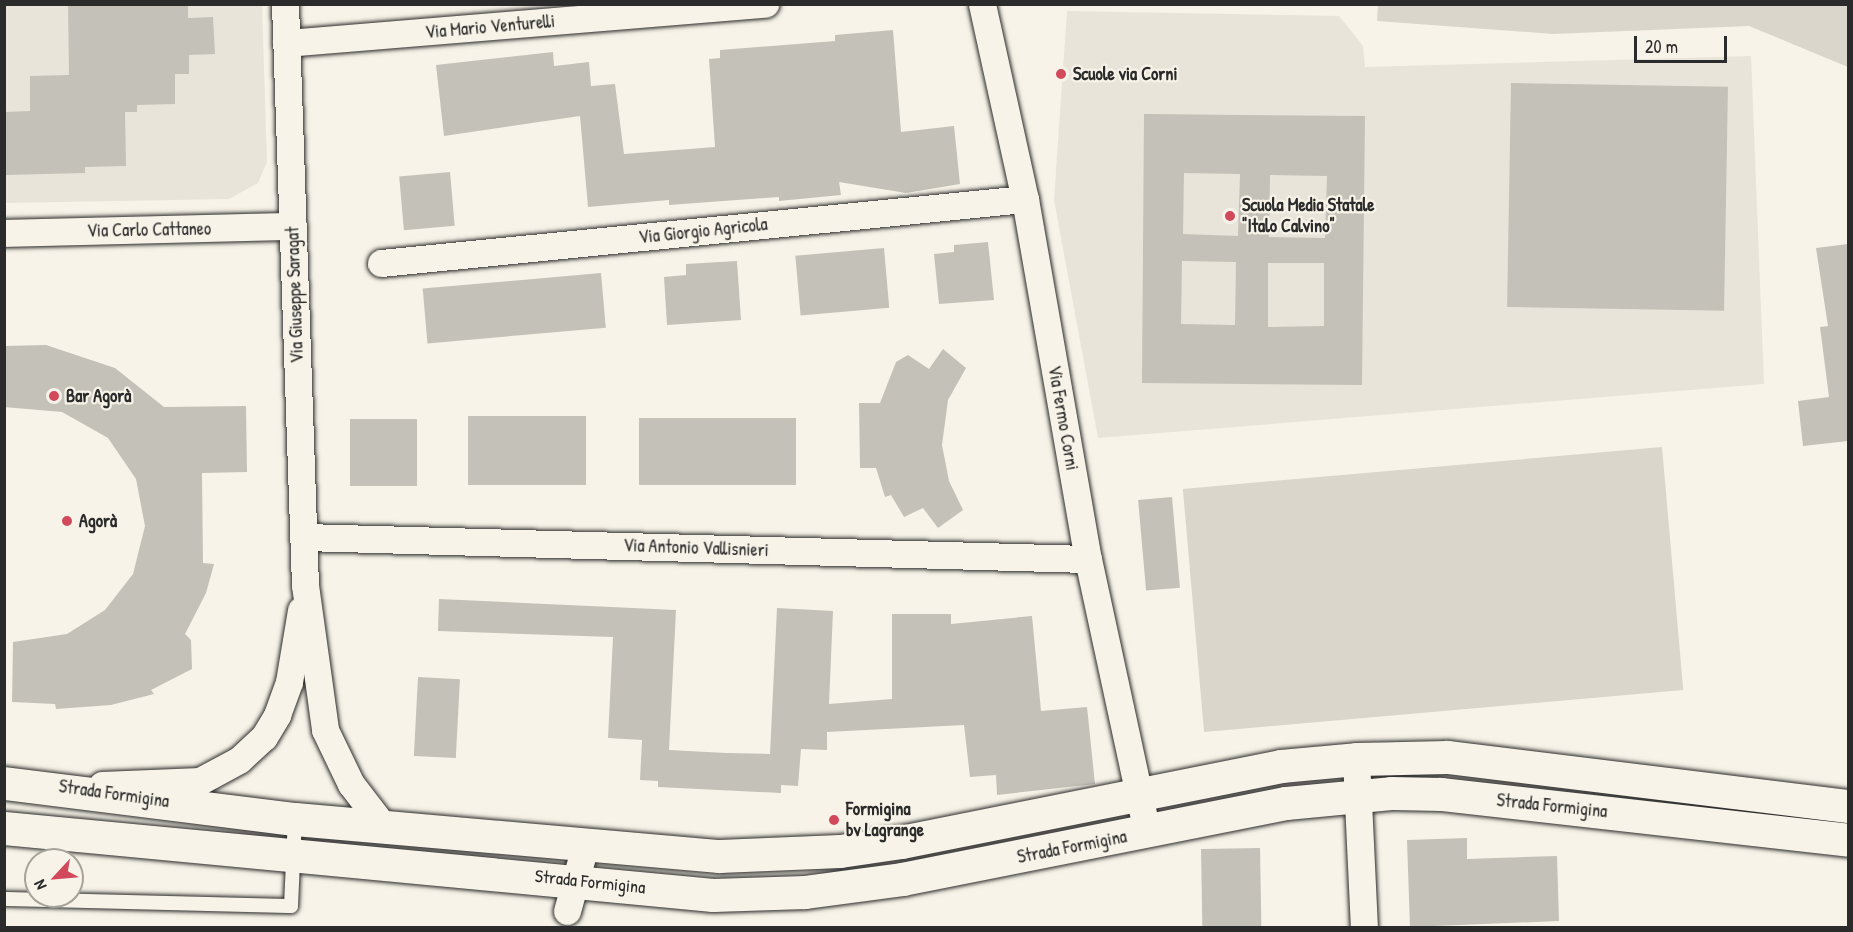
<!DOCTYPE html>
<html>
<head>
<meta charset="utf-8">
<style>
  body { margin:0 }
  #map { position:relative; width:1853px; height:932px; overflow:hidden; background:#f7f3e8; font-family:"Patrick Hand",sans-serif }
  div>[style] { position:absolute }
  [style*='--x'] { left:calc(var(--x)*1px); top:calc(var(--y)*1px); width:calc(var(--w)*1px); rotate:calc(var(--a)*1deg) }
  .built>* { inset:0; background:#e8e4da }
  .green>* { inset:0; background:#dad6cc; transform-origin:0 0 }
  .building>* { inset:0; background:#c4c1b9; transform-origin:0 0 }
  .roads { filter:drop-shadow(0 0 2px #2b2b2b) drop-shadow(0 0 2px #2b2b2b) }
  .service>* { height:14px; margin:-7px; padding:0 7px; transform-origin:7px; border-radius:7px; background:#f7f3e8 }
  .minor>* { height:27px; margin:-13.5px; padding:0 13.5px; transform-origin:13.5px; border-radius:13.5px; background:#f7f3e8 }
  .tertiary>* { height:33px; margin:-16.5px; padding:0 16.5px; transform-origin:16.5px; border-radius:16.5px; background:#f7f3e8 }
  .dots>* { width:16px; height:16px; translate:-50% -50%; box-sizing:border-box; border:3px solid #f7f3e8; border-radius:50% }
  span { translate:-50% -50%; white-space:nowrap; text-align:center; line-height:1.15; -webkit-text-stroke:4.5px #f7f3e8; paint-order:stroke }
  .street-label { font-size:18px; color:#2b2b2b }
  .poi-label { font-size:18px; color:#2b2b2b; font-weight:700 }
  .left { translate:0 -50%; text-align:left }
  .frame { position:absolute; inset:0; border:6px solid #2b2b2b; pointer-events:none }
  .north { position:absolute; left:24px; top:848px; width:60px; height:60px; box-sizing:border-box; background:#f7f3e8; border:2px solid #a5a39c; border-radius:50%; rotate:244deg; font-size:16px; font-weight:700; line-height:24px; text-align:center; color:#2b2b2b }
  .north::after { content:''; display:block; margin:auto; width:21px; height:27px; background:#d1495b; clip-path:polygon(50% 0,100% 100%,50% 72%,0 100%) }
  .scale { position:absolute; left:1634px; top:36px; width:93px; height:27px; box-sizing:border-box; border:3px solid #2b2b2b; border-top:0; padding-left:8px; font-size:18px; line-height:21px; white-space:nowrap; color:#2b2b2b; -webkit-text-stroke:4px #f7f3e8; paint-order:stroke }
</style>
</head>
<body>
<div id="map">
  <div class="built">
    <i style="clip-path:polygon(4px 5px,262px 5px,267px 162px,258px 183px,229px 199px,5px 203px)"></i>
    <i style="clip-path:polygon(1067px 11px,1339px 16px,1363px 46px,1365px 67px,1751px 56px,1764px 384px,1098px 438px,1054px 200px)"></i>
  </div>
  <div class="green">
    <i style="clip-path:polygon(1378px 4px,1848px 5px,1848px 67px,1749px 26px,1553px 34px,1377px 21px)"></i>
    <i style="left:1662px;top:447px;width:244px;height:481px;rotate:85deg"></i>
  </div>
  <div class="building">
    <i style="clip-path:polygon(68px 4px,188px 4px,188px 18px,213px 17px,215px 54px,189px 55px,189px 74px,175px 74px,175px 104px,137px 105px,137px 112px,125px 112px,126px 166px,85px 167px,85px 173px,6px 175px,4px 112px,30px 111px,30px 76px,69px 75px)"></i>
    <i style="clip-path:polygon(893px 30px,901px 132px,954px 126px,960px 184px,906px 193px,839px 182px,841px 195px,779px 201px,779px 197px,669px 205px,669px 200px,588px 207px,580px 116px,444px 136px,436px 65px,553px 52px,554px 66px,589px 62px,591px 86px,615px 84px,624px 154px,715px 147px,709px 59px,720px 58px,720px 50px,835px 41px,835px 35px)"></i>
    <i style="left:1511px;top:83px;width:217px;height:224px;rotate:1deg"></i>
    <i style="clip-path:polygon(evenodd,1144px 114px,1365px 116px,1362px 385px,1142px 383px,1144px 114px,1184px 173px,1240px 174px,1238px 236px,1183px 234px,1184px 173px,1144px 114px,1270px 175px,1327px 176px,1325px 238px,1269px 237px,1270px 175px,1144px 114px,1182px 261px,1236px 262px,1235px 325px,1181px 324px,1182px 261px,1144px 114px,1268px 263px,1324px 263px,1324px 326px,1268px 327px,1268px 263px)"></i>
    <i style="left:450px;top:172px;width:54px;height:51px;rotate:85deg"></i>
    <i style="clip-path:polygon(988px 242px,994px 300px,939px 304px,934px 254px,954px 252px,954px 245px)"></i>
    <i style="clip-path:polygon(1848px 244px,1848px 441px,1803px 446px,1798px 401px,1829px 397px,1820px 327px,1828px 326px,1816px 248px)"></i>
    <i style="left:884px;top:248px;width:60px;height:89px;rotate:85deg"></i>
    <i style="clip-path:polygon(737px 261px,741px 320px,667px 325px,664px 277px,686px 275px,686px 264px)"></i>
    <i style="left:601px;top:273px;width:55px;height:179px;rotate:85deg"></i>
    <i style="clip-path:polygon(46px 345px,115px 368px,164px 407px,246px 406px,247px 472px,202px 473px,203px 563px,214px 564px,206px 593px,185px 634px,191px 640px,192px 669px,151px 690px,154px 694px,111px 705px,56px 709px,55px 704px,12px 702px,13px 642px,67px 634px,105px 610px,133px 574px,145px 526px,136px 479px,108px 438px,62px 412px,4px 407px,4px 346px)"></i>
    <i style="clip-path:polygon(943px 349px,966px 368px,948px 400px,942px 445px,949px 481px,963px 510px,938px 528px,923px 508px,904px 517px,891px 495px,885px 497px,876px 468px,860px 468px,859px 403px,880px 403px,896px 362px,908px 355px,929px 369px)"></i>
    <i style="left:468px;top:416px;width:118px;height:69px"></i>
    <i style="left:796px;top:418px;width:67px;height:157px;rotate:90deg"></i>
    <i style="left:350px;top:419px;width:67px;height:67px"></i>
    <i style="left:1172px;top:497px;width:91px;height:34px;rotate:85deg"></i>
    <i style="clip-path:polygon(439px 599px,676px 610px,669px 750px,726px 753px,770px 754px,777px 608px,833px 611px,829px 704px,892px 699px,892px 614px,951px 614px,951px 624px,1032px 616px,1041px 711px,1087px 707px,1095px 784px,997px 795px,996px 775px,970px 777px,964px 725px,827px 732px,827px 750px,801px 749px,798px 786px,781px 785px,781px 793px,658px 787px,658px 781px,640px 780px,642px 740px,608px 738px,613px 637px,438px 631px)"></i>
    <i style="left:418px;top:677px;width:42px;height:79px;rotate:3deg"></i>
    <i style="clip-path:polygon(1467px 838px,1467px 859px,1557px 856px,1559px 921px,1410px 927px,1407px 840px)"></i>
    <i style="left:1260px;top:848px;width:79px;height:59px;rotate:89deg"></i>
  </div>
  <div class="roads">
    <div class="service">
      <i style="--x:4;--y:899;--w:287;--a:1.4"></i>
      <i style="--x:291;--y:906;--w:87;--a:-87.4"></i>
    </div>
    <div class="minor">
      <i style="--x:285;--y:4;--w:581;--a:88.03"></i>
      <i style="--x:305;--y:585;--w:146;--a:82.1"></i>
      <i style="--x:325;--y:730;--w:60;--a:64.3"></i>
      <i style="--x:351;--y:784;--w:54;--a:52.5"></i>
      <i style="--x:982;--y:4;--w:200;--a:77.6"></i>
      <i style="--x:1025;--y:199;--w:365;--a:80.1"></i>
      <i style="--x:1088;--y:559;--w:279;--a:77.8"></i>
      <i style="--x:286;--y:43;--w:481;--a:-4.7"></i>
      <i style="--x:4;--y:233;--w:289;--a:-1.4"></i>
      <i style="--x:381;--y:263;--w:647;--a:-5.68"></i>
      <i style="--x:304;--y:537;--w:784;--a:1.61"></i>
      <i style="--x:1356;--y:759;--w:169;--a:87.3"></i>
      <i style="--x:102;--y:785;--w:98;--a:-2.3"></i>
      <i style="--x:200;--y:781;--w:44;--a:-28.3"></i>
      <i style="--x:239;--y:760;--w:34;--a:-43"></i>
      <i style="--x:264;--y:737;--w:26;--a:-59"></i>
      <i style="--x:277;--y:715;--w:35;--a:-70"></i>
      <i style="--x:289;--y:682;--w:73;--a:-80.5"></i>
      <i style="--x:567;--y:911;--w:67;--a:-74.5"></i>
    </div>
    <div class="tertiary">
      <i style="--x:4;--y:783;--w:293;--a:7.1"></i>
      <i style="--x:295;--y:819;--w:426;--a:5"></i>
      <i style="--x:719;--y:856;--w:121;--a:-2.4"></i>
      <i style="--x:840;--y:851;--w:62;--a:-8.4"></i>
      <i style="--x:901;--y:842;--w:388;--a:-11.3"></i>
      <i style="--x:1281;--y:766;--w:75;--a:-5.3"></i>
      <i style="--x:1356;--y:759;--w:91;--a:-1.3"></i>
      <i style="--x:1447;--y:757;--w:404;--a:7"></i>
      <i style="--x:4;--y:828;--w:712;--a:5.4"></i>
      <i style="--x:713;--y:895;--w:92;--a:-1.9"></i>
      <i style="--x:805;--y:892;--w:98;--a:-7.6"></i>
      <i style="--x:902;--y:879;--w:391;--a:-11.2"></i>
      <i style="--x:1286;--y:803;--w:105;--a:-5.4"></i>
      <i style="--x:1391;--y:793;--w:50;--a:1.1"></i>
      <i style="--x:1441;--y:794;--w:410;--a:6.4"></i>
    </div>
  </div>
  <div class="dots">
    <i style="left:1061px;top:74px;background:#d1495b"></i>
    <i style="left:1230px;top:216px;background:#d1495b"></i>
    <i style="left:54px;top:396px;background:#d1495b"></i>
    <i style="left:67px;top:521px;background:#d1495b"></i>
    <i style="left:834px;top:820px;background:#d1495b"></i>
  </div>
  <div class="street-label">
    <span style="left:490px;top:27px;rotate:-5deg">Via Mario Venturelli</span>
    <span style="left:149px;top:230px;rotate:-1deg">Via Carlo Cattaneo</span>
    <span style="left:703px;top:231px;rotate:-6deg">Via Giorgio Agricola</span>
    <span style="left:295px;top:295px;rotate:-92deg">Via Giuseppe Saragat</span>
    <span style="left:1063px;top:418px;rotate:80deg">Via Fermo Corni</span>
    <span style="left:696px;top:548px;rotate:2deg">Via Antonio Vallisnieri</span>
    <span style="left:114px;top:794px;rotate:8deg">Strada Formigina</span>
    <span style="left:1552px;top:806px;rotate:6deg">Strada Formigina</span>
    <span style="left:1072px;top:847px;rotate:-11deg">Strada Formigina</span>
    <span style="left:590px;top:882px;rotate:6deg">Strada Formigina</span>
  </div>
  <div class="poi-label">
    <span class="left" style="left:1073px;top:74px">Scuole via Corni</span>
    <span class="left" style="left:1242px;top:216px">Scuola Media Statale<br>"Italo Calvino"</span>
    <span class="left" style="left:66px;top:396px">Bar Agorà</span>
    <span class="left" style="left:79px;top:521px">Agorà</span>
    <span class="left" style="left:846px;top:820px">Formigina<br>bv Lagrange</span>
  </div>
  <div class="frame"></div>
  <div class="north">N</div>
  <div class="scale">20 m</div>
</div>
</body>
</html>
